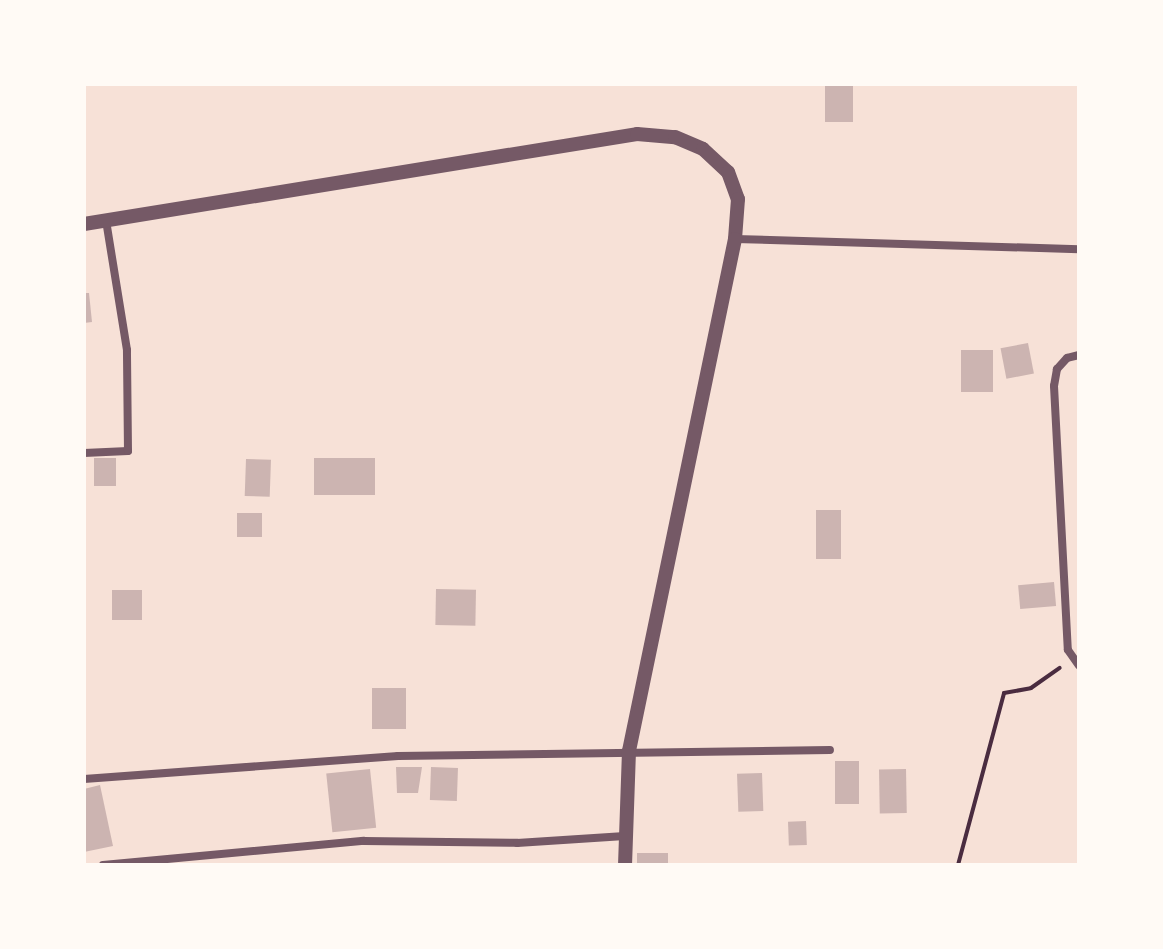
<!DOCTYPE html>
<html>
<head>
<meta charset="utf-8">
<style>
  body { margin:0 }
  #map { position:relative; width:1163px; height:949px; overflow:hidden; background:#f7e1d7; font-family:Montserrat,sans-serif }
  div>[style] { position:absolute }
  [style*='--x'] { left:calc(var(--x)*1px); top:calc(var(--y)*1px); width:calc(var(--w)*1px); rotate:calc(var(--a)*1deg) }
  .building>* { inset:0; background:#ccb4b1; transform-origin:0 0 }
  .path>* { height:4px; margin:-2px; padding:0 2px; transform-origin:2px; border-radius:2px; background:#4a2c40 }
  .minor>* { height:8px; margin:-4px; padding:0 4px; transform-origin:4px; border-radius:4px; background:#755966 }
  .tertiary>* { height:14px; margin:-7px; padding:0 7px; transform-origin:7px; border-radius:7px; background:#755966 }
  span { translate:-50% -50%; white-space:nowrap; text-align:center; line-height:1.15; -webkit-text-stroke:8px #fffaf5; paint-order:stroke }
  .frame { position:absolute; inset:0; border:86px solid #fffaf5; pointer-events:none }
</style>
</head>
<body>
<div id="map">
  <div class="building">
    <i style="left:825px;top:84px;width:28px;height:38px"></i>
    <i style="clip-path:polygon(84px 293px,89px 293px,92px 322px,84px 323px)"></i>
    <i style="left:1028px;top:343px;width:31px;height:28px;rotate:79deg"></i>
    <i style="left:961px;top:350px;width:32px;height:42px"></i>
    <i style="left:94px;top:458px;width:22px;height:28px"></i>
    <i style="left:314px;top:458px;width:61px;height:37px"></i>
    <i style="left:246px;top:459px;width:25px;height:37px;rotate:2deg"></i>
    <i style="left:816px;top:510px;width:25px;height:49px"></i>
    <i style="left:262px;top:513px;width:24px;height:25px;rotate:90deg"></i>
    <i style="left:1054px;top:582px;width:24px;height:36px;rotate:85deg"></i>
    <i style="left:436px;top:589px;width:40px;height:36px;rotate:1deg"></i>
    <i style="left:112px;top:590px;width:30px;height:30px"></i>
    <i style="left:372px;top:688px;width:34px;height:41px"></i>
    <i style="left:835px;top:761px;width:24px;height:43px"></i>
    <i style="clip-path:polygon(396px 767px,422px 767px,418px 793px,397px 793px)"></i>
    <i style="left:431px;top:767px;width:27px;height:33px;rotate:2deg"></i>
    <i style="left:370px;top:769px;width:59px;height:44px;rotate:84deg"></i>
    <i style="left:906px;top:769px;width:44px;height:27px;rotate:89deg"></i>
    <i style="left:762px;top:773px;width:38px;height:25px;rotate:88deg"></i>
    <i style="clip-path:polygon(100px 785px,113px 846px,84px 852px,84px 789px)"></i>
    <i style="left:806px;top:821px;width:24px;height:18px;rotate:88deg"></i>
    <i style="left:637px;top:853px;width:31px;height:12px"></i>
  </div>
  <div class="path">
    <i style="--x:958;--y:865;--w:178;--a:-75"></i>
    <i style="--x:1004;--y:693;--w:27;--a:-10"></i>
    <i style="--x:1031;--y:688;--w:35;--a:-35"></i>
  </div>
  <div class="minor">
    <i style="--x:735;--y:239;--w:344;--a:1.7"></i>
    <i style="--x:1079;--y:355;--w:12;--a:166"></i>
    <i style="--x:1067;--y:358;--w:15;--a:132"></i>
    <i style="--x:1057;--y:369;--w:17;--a:100"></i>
    <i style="--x:1054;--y:386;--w:264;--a:87"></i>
    <i style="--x:1068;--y:650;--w:19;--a:55"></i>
    <i style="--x:84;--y:453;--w:44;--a:-2.6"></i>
    <i style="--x:128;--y:451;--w:101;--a:-90.6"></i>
    <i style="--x:127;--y:350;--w:131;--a:-99.2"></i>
    <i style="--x:84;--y:779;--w:315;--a:-4.2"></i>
    <i style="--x:398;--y:756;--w:432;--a:-0.8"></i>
    <i style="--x:103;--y:865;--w:262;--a:-5.3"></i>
    <i style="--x:364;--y:841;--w:153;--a:0.7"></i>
    <i style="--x:517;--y:843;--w:108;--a:-3.7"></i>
  </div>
  <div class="tertiary">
    <i style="--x:84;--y:224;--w:560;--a:-9.24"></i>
    <i style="--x:637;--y:134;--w:38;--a:5"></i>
    <i style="--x:675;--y:137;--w:30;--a:23"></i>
    <i style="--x:703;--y:149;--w:34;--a:43"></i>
    <i style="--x:728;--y:172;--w:29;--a:70"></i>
    <i style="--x:738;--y:199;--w:40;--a:94.3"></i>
    <i style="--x:735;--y:239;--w:523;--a:101.7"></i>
    <i style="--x:629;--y:751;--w:114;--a:92"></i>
  </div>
  <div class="frame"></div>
</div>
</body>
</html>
